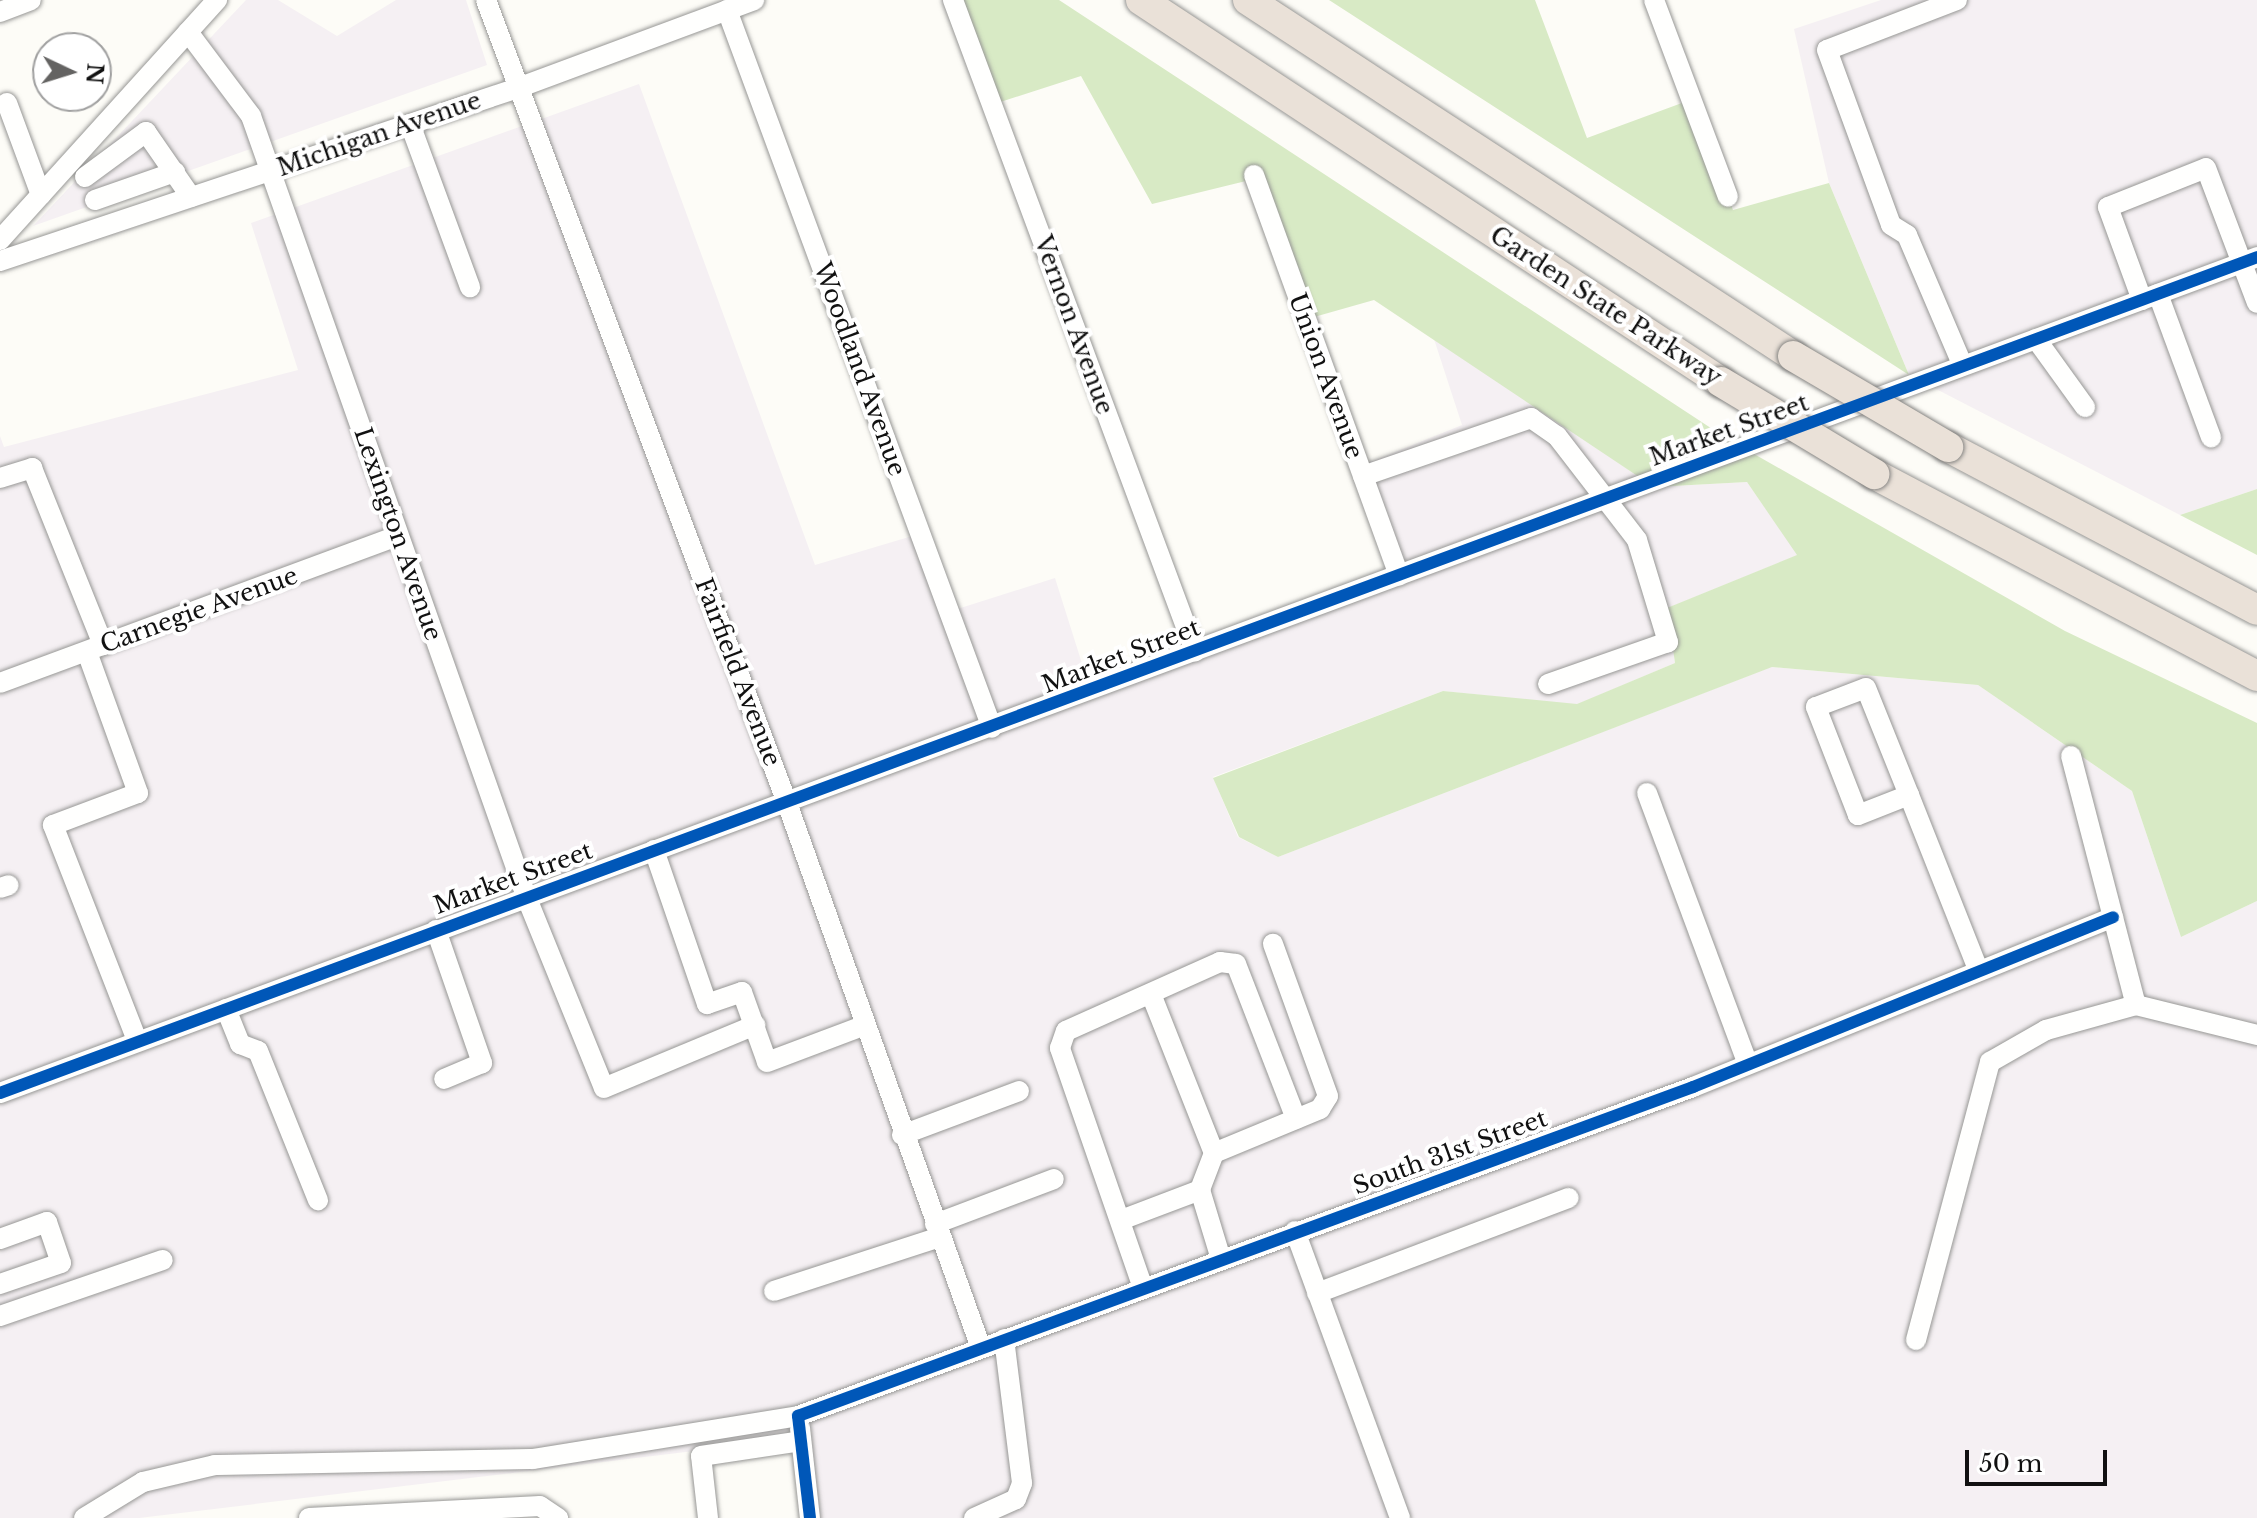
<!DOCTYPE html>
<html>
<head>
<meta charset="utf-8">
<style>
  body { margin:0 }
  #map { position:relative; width:2257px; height:1518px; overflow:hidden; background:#fdfcf7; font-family:"Libre Baskerville",serif }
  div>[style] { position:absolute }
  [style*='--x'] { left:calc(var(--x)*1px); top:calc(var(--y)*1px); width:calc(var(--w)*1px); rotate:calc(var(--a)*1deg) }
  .industrial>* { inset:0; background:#f5f0f3 }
  .forest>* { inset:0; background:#d8eac5 }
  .roads { filter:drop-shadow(0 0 2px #979795) drop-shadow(0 0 2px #979795) }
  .minor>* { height:20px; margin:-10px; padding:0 10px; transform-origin:10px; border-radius:10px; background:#fffffe }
  .highway>* { height:30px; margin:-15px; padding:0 15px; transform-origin:15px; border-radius:15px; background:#eae1d8 }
  .bridges { filter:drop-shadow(0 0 2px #858482) drop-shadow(0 0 2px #858482) }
  .highway-bridge>* { height:30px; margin:-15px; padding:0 15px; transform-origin:15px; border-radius:15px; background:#eae1d8 }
  .cycleway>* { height:12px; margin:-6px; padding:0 6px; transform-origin:6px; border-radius:6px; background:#0057b8 }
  span { translate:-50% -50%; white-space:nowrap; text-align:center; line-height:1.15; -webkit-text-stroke:8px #fff; paint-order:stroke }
  .street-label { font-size:24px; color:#111 }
  .north { position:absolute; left:32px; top:32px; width:80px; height:80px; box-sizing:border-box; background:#fff; border:2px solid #a0a0a0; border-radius:50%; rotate:94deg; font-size:22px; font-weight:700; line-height:32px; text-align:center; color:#111 }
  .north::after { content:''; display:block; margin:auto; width:28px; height:36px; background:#646362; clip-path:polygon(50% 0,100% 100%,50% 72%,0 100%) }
  .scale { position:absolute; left:1965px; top:1450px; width:142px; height:36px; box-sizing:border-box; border:4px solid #111; border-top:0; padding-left:10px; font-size:24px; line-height:28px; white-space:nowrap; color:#111; -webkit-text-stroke:6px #fff; paint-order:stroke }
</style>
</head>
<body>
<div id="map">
  <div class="industrial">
    <i style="clip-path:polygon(246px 0,278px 0,337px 36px,396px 0,466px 0,487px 65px,33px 226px)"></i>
    <i style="clip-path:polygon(1881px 0,2257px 0,2257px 489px,2180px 515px,1909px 375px,1829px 183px,1794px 29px)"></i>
    <i style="clip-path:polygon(639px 84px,815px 565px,919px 534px,948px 612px,1055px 578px,1091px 692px,1400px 579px,1358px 467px,1462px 425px,1433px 336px,1654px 487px,1747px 482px,1798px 555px,1668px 608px,1675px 663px,1576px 705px,1443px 691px,1213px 777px,1238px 837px,1278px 857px,1771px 667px,1978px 685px,2132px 791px,2181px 937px,2257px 901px,2257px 1518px,1412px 1518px,1392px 1494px,1399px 1518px,820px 1518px,810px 1437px,139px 1518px,0 1518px,0 436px,4px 447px,298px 370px,251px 223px)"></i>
  </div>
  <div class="forest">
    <i style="clip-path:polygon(948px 0,1059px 0,1726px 438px,2065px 631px,2257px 723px,2257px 901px,2181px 937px,2132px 791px,1978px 685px,1772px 667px,1278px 857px,1239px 837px,1213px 778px,1443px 691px,1577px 704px,1675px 663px,1667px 608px,1797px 555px,1747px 482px,1654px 487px,1374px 300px,1307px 319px,1246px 181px,1152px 204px,1081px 76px,991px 105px)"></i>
    <i style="clip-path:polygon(1329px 0,1535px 0,1587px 138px,1690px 100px,1733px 210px,1829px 183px,1909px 375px)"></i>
    <i style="clip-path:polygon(2257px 489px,2257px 555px,2180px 515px)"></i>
  </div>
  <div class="roads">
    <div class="minor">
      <i style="--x:486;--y:0;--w:858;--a:69.45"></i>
      <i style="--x:787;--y:803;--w:578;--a:70.41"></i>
      <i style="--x:953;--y:0;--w:695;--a:69.61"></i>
      <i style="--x:1654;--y:0;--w:210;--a:69.4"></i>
      <i style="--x:1957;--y:0;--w:139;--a:159"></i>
      <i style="--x:1827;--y:50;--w:186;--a:69.9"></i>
      <i style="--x:1891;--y:225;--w:19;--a:32"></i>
      <i style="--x:1907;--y:235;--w:142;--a:66.9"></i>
      <i style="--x:727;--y:10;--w:765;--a:69.74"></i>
      <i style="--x:0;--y:12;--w:33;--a:-21"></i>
      <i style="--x:188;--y:32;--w:105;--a:53.1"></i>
      <i style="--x:251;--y:116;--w:827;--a:70.58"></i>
      <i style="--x:526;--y:896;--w:207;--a:67.9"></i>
      <i style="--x:604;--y:1088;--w:164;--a:-22.6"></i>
      <i style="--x:7;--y:103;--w:98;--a:69.7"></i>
      <i style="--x:410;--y:124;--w:174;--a:69.8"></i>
      <i style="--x:1254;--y:175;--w:426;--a:70.1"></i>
      <i style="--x:85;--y:177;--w:76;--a:-36.4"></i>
      <i style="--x:146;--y:132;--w:79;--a:55.3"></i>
      <i style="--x:95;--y:200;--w:85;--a:-19.3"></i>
      <i style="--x:0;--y:240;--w:324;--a:-47.9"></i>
      <i style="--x:0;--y:261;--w:546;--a:-18.47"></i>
      <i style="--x:518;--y:88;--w:252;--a:-20.4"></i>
      <i style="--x:2158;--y:294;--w:153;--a:69.7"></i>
      <i style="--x:2142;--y:300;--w:99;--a:-110.1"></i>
      <i style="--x:2108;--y:207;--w:105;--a:-21.7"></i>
      <i style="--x:2206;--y:168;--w:144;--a:69.3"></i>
      <i style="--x:2036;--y:339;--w:84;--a:54.2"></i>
      <i style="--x:1363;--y:476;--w:178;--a:-19"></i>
      <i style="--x:1531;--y:418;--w:32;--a:35"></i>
      <i style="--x:1557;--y:436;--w:131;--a:52.4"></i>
      <i style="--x:1637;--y:540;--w:107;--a:73.1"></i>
      <i style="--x:1668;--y:642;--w:127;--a:160.7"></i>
      <i style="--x:0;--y:478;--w:34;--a:-17"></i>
      <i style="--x:32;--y:468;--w:191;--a:68.1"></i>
      <i style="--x:87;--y:652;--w:150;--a:70.1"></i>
      <i style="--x:138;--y:793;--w:91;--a:159.4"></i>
      <i style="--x:53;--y:825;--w:231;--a:68.7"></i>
      <i style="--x:0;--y:683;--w:424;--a:-20.3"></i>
      <i style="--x:2071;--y:756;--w:257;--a:75.4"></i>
      <i style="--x:1647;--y:793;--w:289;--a:69.6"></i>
      <i style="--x:1909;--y:795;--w:55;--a:158.6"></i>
      <i style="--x:1858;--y:815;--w:116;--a:-111.3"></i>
      <i style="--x:1816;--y:707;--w:53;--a:-20.8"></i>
      <i style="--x:1866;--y:688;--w:115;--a:68.1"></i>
      <i style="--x:1909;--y:795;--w:187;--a:68.4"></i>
      <i style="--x:654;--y:850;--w:163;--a:71"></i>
      <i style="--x:707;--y:1004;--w:37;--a:-19"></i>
      <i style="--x:742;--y:992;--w:74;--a:70.3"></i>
      <i style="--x:767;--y:1062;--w:103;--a:-20.6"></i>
      <i style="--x:0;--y:888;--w:9;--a:-18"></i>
      <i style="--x:436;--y:930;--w:141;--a:70.9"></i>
      <i style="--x:482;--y:1063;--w:41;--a:157.2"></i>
      <i style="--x:1151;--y:994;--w:171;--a:68.4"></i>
      <i style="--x:1214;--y:1153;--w:40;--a:111"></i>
      <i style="--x:1200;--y:1190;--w:72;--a:73.1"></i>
      <i style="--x:226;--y:1009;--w:38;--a:68"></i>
      <i style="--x:240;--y:1044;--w:19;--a:21"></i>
      <i style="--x:258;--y:1051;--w:161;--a:68.1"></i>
      <i style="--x:0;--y:1093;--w:2407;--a:-20.32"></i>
      <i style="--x:902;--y:1135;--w:125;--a:-20.6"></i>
      <i style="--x:1214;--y:1153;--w:115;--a:-22.5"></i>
      <i style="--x:1320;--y:1109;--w:15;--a:-58"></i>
      <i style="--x:1328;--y:1096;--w:162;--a:-109.9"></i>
      <i style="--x:1121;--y:1220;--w:85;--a:-20.8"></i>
      <i style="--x:935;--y:1224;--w:127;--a:-20.7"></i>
      <i style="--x:1295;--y:1231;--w:306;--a:69.9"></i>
      <i style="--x:0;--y:1239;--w:50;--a:-19.9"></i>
      <i style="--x:47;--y:1222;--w:43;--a:71.1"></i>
      <i style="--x:61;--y:1263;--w:65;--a:161"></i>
      <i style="--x:1143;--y:1288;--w:254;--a:-109.1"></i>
      <i style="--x:1060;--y:1048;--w:18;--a:-71"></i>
      <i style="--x:1066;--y:1031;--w:169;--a:-24.1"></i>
      <i style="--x:1220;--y:962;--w:16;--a:7"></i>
      <i style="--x:1236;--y:964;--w:166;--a:68.8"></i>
      <i style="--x:774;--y:1291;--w:175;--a:-18"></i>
      <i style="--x:1317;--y:1293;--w:269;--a:-20.7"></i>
      <i style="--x:0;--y:1316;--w:172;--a:-19"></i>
      <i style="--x:1916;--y:1340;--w:288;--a:-75.1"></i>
      <i style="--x:1990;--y:1062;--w:64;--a:-29.7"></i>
      <i style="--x:2046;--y:1030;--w:93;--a:-15.5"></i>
      <i style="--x:2136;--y:1005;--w:125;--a:13.9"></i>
      <i style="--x:800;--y:1428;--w:91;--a:83.7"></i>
      <i style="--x:84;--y:1518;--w:69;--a:-31.4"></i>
      <i style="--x:143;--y:1482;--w:74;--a:-13.3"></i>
      <i style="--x:215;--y:1465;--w:318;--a:-1.1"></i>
      <i style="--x:533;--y:1459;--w:268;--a:-9.2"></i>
      <i style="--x:798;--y:1416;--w:954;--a:-20.18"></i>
      <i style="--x:1693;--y:1087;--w:453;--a:-22"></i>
      <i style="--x:309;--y:1518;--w:231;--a:-3"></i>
      <i style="--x:540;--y:1506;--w:22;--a:34"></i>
      <i style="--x:708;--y:1518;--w:62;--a:-96.4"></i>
      <i style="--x:701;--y:1456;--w:101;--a:-8.5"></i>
      <i style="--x:974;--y:1518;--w:46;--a:-24.3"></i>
      <i style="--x:1016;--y:1499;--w:17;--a:-69"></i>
      <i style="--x:1022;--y:1483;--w:145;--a:-97.1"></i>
    </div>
    <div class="highway">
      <i style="--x:1141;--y:0;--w:694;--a:33.37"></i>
      <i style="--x:1248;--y:0;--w:651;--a:33.15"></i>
      <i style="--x:1948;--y:447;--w:349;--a:27.8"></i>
      <i style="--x:1874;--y:474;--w:433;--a:27.8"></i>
    </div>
  </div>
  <div class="bridges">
    <div class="highway-bridge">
      <i style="--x:1793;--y:356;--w:180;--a:30.4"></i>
      <i style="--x:1721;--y:382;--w:179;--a:31"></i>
    </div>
  </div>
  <div class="cycleway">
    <i style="--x:0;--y:1093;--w:2407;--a:-20.32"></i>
    <i style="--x:810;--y:1518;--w:103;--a:-96.7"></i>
    <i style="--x:798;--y:1416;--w:954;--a:-20.18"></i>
    <i style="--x:1693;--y:1087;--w:453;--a:-22"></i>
  </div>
  <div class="street-label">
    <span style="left:379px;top:134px;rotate:-19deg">Michigan Avenue</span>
    <span style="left:1606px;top:306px;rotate:33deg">Garden State Parkway</span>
    <span style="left:1074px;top:325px;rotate:70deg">Vernon Avenue</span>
    <span style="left:860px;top:369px;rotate:70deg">Woodland Avenue</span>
    <span style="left:1326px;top:376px;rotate:70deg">Union Avenue</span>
    <span style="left:1729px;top:430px;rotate:-20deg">Market Street</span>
    <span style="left:398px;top:534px;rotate:71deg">Lexington Avenue</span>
    <span style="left:199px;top:610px;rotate:-20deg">Carnegie Avenue</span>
    <span style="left:1121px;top:656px;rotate:-21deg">Market Street</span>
    <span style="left:738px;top:672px;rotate:69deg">Fairfield Avenue</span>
    <span style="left:513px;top:878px;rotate:-20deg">Market Street</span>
    <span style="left:1450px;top:1152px;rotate:-20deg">South 31st Street</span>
  </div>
  <div class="north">N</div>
  <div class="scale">50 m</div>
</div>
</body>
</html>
